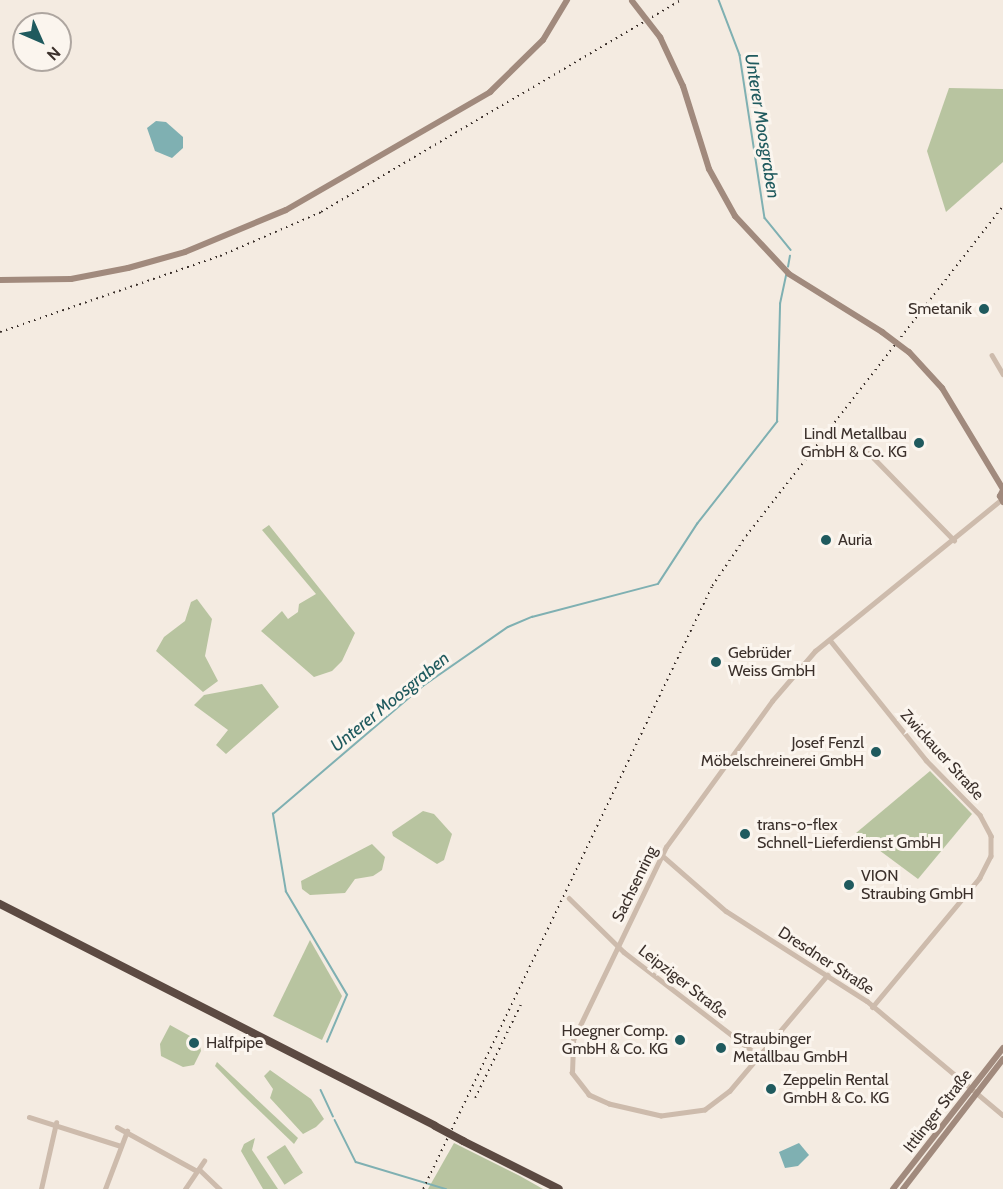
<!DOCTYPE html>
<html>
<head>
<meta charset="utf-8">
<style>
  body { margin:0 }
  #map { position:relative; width:1003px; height:1189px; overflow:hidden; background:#f4ebe1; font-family:Cabin,sans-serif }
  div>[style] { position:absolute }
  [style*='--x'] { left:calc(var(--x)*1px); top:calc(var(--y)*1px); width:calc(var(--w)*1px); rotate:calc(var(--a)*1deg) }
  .green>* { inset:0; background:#b8c4a0; transform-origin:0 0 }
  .water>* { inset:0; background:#7fb0b2 }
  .stream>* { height:1.5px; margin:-0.75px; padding:0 0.75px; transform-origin:0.75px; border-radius:0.75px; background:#7fb0b2 }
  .street>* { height:4.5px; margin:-2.25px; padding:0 2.25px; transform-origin:2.25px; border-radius:2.25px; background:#cdbbac }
  .secondary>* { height:6px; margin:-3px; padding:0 3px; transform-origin:3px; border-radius:3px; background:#a18a7d }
  .highway>* { height:8px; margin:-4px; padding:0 4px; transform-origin:4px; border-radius:4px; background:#5c4a42 }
  .rail>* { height:1.5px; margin-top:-0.75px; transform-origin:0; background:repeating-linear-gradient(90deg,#3b302b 0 1.5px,transparent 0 6px) }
  .secondary-bridge>* { height:6px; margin:-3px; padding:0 3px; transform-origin:3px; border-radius:3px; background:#a18a7d }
  .highway-bridge>* { height:8px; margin:-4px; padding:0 4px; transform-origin:4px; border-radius:4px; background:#5c4a42 }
  .dots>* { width:16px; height:16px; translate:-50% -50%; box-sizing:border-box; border:3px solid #fbf5ee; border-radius:50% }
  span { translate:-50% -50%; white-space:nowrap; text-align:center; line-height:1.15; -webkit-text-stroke:6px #fbf5ee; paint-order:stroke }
  .poi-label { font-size:16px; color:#3b302b }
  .right { translate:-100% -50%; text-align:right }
  .left { translate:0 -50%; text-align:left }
  .street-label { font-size:16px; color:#3b302b }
  .water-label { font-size:18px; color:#1f5a5e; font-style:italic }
  .north { position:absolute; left:12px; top:12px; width:60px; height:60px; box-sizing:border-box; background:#fbf5ee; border:2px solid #aea6a0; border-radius:50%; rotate:135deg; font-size:16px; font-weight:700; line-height:24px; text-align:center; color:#3b302b }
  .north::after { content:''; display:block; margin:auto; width:21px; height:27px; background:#1f5a5e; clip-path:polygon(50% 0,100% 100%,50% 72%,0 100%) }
</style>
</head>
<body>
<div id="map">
  <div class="green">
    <i style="clip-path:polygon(949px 88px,1003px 89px,1003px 162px,946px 212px,927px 151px)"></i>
    <i style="clip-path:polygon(269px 525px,355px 633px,342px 661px,332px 671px,314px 677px,261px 631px,282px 611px,288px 619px,298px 612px,299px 604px,316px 594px,262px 530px)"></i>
    <i style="clip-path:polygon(197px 599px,212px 619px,205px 656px,218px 681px,203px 692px,156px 651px,164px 637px,185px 621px,191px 602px)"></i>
    <i style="clip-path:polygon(262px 684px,279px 707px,226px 754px,216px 745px,228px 730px,194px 705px,204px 695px)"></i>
    <i style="clip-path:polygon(930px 771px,972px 814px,918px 879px,856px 833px)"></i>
    <i style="clip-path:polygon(423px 811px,434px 814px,452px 834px,444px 860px,437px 864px,393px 836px,392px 832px)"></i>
    <i style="clip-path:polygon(372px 844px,385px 857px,382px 870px,373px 876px,355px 879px,345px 893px,310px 895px,302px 889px,301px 881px)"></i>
    <i style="clip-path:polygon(310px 940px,342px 996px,322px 1040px,273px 1016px)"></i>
    <i style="clip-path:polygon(170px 1025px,199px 1041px,201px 1051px,194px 1065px,183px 1067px,161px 1056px,160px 1044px)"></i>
    <i style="clip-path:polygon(217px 1062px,298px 1138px,294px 1144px,242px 1094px,215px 1066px)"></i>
    <i style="clip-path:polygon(270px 1070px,311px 1099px,324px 1119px,316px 1127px,303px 1134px,270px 1098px,273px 1089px,264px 1076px)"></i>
    <i style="clip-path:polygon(255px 1138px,252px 1150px,278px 1189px,263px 1189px,241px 1151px,244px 1144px)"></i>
    <i style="clip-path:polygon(454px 1143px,520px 1176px,543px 1189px,428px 1189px)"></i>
    <i style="left:285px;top:1145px;width:33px;height:22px;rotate:57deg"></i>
  </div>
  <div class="water">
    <i style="clip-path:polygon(156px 121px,166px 122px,183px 137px,183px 148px,172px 158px,155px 151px,147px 128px)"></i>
    <i style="clip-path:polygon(799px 1143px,809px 1155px,798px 1166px,785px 1168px,779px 1152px)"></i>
  </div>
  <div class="stream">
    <i style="--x:719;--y:0;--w:59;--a:69.1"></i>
    <i style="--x:740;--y:55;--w:165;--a:81.3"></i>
    <i style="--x:765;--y:218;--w:41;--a:50.9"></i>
    <i style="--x:788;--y:267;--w:11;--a:-80"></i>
    <i style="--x:327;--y:1042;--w:51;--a:-66.9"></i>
    <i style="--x:347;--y:995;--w:120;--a:-120.6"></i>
    <i style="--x:286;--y:892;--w:79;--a:-99.5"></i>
    <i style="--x:273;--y:814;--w:197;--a:-40.5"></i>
    <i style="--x:423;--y:686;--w:103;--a:-34.8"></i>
    <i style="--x:508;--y:627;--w:26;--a:-23"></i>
    <i style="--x:532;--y:617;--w:130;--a:-14.7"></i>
    <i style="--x:658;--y:584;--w:72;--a:-57"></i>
    <i style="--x:697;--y:524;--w:130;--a:-51.9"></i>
    <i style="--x:777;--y:422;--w:118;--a:-88.5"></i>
    <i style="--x:780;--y:304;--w:30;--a:-78"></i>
    <i style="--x:321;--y:1090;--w:29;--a:65"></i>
    <i style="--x:335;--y:1120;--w:47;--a:63.4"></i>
    <i style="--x:356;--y:1162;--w:94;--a:16.7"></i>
  </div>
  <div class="street">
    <i style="--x:992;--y:355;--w:22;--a:60"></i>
    <i style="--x:869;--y:453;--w:122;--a:45.7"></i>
    <i style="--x:830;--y:640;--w:154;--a:51.3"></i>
    <i style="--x:926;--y:760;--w:77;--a:45.5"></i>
    <i style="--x:980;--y:815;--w:24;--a:62"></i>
    <i style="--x:991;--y:836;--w:20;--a:90"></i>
    <i style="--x:991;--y:856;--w:25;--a:117"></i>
    <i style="--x:980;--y:878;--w:168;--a:129.7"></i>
    <i style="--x:664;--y:857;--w:82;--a:41.1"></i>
    <i style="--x:726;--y:911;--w:167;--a:32.6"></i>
    <i style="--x:867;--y:1001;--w:177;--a:40"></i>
    <i style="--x:569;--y:898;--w:77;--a:44.5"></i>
    <i style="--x:624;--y:952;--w:170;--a:37.6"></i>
    <i style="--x:828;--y:975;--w:152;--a:130.2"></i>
    <i style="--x:730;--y:1091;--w:31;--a:143"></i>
    <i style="--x:705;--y:1110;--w:44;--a:172.2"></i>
    <i style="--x:661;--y:1116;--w:53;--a:-167"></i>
    <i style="--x:609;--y:1104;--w:22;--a:-156"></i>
    <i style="--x:589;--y:1095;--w:28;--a:-128"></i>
    <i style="--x:572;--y:1073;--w:33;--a:-88"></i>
    <i style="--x:573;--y:1040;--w:214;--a:-64.3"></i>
    <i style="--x:666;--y:847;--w:180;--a:-54"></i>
    <i style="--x:772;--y:701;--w:66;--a:-49.3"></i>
    <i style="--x:815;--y:651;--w:240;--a:-39.1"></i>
    <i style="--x:29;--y:1117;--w:96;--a:17.5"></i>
    <i style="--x:117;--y:1127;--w:91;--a:28.8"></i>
    <i style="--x:199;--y:1169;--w:29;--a:44"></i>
    <i style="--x:41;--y:1189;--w:68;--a:-77.2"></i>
    <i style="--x:105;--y:1189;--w:62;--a:-69.2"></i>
    <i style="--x:185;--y:1189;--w:34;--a:-56"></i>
  </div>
  <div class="secondary">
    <i style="--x:660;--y:37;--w:54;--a:64.9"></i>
    <i style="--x:683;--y:86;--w:87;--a:72.6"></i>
    <i style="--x:709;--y:169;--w:54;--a:61"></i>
    <i style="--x:735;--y:216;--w:79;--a:47"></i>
    <i style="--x:789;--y:274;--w:110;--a:31.9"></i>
    <i style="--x:0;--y:280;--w:71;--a:-0.8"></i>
    <i style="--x:71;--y:279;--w:58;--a:-10.9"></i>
    <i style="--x:128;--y:268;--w:59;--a:-15.7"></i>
    <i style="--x:185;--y:252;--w:109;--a:-22.6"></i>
    <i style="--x:286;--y:210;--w:236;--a:-30"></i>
    <i style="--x:490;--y:92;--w:74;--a:-44.5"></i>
    <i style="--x:543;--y:40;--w:47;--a:-59"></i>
    <i style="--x:909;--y:352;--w:49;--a:47.5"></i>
    <i style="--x:942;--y:388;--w:118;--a:58.9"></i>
    <i style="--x:1003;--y:490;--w:7;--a:117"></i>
    <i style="--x:1000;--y:496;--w:7;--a:63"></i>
    <i style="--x:893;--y:1189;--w:179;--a:-52"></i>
    <i style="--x:903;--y:1189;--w:164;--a:-52.4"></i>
  </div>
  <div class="highway">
    <i style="--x:0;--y:904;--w:488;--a:27"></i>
    <i style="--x:463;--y:1141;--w:107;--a:26.6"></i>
  </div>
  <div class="rail">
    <i style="--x:0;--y:332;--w:233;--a:-19.1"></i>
    <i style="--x:220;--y:256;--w:110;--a:-23.5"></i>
    <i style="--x:321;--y:212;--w:418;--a:-30.5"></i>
    <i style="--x:475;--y:1098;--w:105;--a:-63.9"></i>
    <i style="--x:423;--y:1189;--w:669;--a:-64.39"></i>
    <i style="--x:712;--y:586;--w:60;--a:-55.8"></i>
    <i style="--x:746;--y:536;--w:418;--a:-52.1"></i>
  </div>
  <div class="secondary-bridge">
    <i style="--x:632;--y:1;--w:46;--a:52.1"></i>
    <i style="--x:882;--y:332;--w:34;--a:37"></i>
  </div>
  <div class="highway-bridge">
    <i style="--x:435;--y:1126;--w:32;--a:28"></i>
  </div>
  <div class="dots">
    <i style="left:984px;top:309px;background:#1f5a5e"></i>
    <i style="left:919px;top:443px;background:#1f5a5e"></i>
    <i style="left:826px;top:540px;background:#1f5a5e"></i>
    <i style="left:716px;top:662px;background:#1f5a5e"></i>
    <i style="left:876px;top:752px;background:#1f5a5e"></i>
    <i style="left:745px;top:834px;background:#1f5a5e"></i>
    <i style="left:849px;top:885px;background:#1f5a5e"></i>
    <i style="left:680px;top:1040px;background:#1f5a5e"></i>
    <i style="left:194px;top:1043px;background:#1f5a5e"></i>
    <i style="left:721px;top:1048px;background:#1f5a5e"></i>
    <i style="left:771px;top:1089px;background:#1f5a5e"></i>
  </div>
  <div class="poi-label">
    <span class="right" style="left:972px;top:309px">Smetanik</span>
    <span class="right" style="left:907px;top:443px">Lindl Metallbau<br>GmbH &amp; Co. KG</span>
    <span class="left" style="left:838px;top:540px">Auria</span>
    <span class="left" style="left:728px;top:662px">Gebrüder<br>Weiss GmbH</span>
    <span class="right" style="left:864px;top:752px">Josef Fenzl<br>Möbelschreinerei GmbH</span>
    <span class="left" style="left:757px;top:834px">trans-o-flex<br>Schnell-Lieferdienst GmbH</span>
    <span class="left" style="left:861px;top:885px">VION<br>Straubing GmbH</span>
    <span class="right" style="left:668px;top:1040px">Hoegner Comp.<br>GmbH &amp; Co. KG</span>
    <span class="left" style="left:733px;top:1048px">Straubinger<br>Metallbau GmbH</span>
    <span class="left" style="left:206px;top:1043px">Halfpipe</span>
    <span class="left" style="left:783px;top:1089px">Zeppelin Rental<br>GmbH &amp; Co. KG</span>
  </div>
  <div class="street-label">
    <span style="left:942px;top:755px;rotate:48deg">Zwickauer Straße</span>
    <span style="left:635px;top:884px;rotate:-64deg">Sachsenring</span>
    <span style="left:826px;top:961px;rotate:33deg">Dresdner Straße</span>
    <span style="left:683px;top:982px;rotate:38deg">Leipziger Straße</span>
    <span style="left:938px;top:1111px;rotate:-52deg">Ittlinger Straße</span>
  </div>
  <div class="water-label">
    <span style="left:762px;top:126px;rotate:81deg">Unterer Moosgraben</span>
    <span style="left:390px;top:702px;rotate:-39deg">Unterer Moosgraben</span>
  </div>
  <div class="north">N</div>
</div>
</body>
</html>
